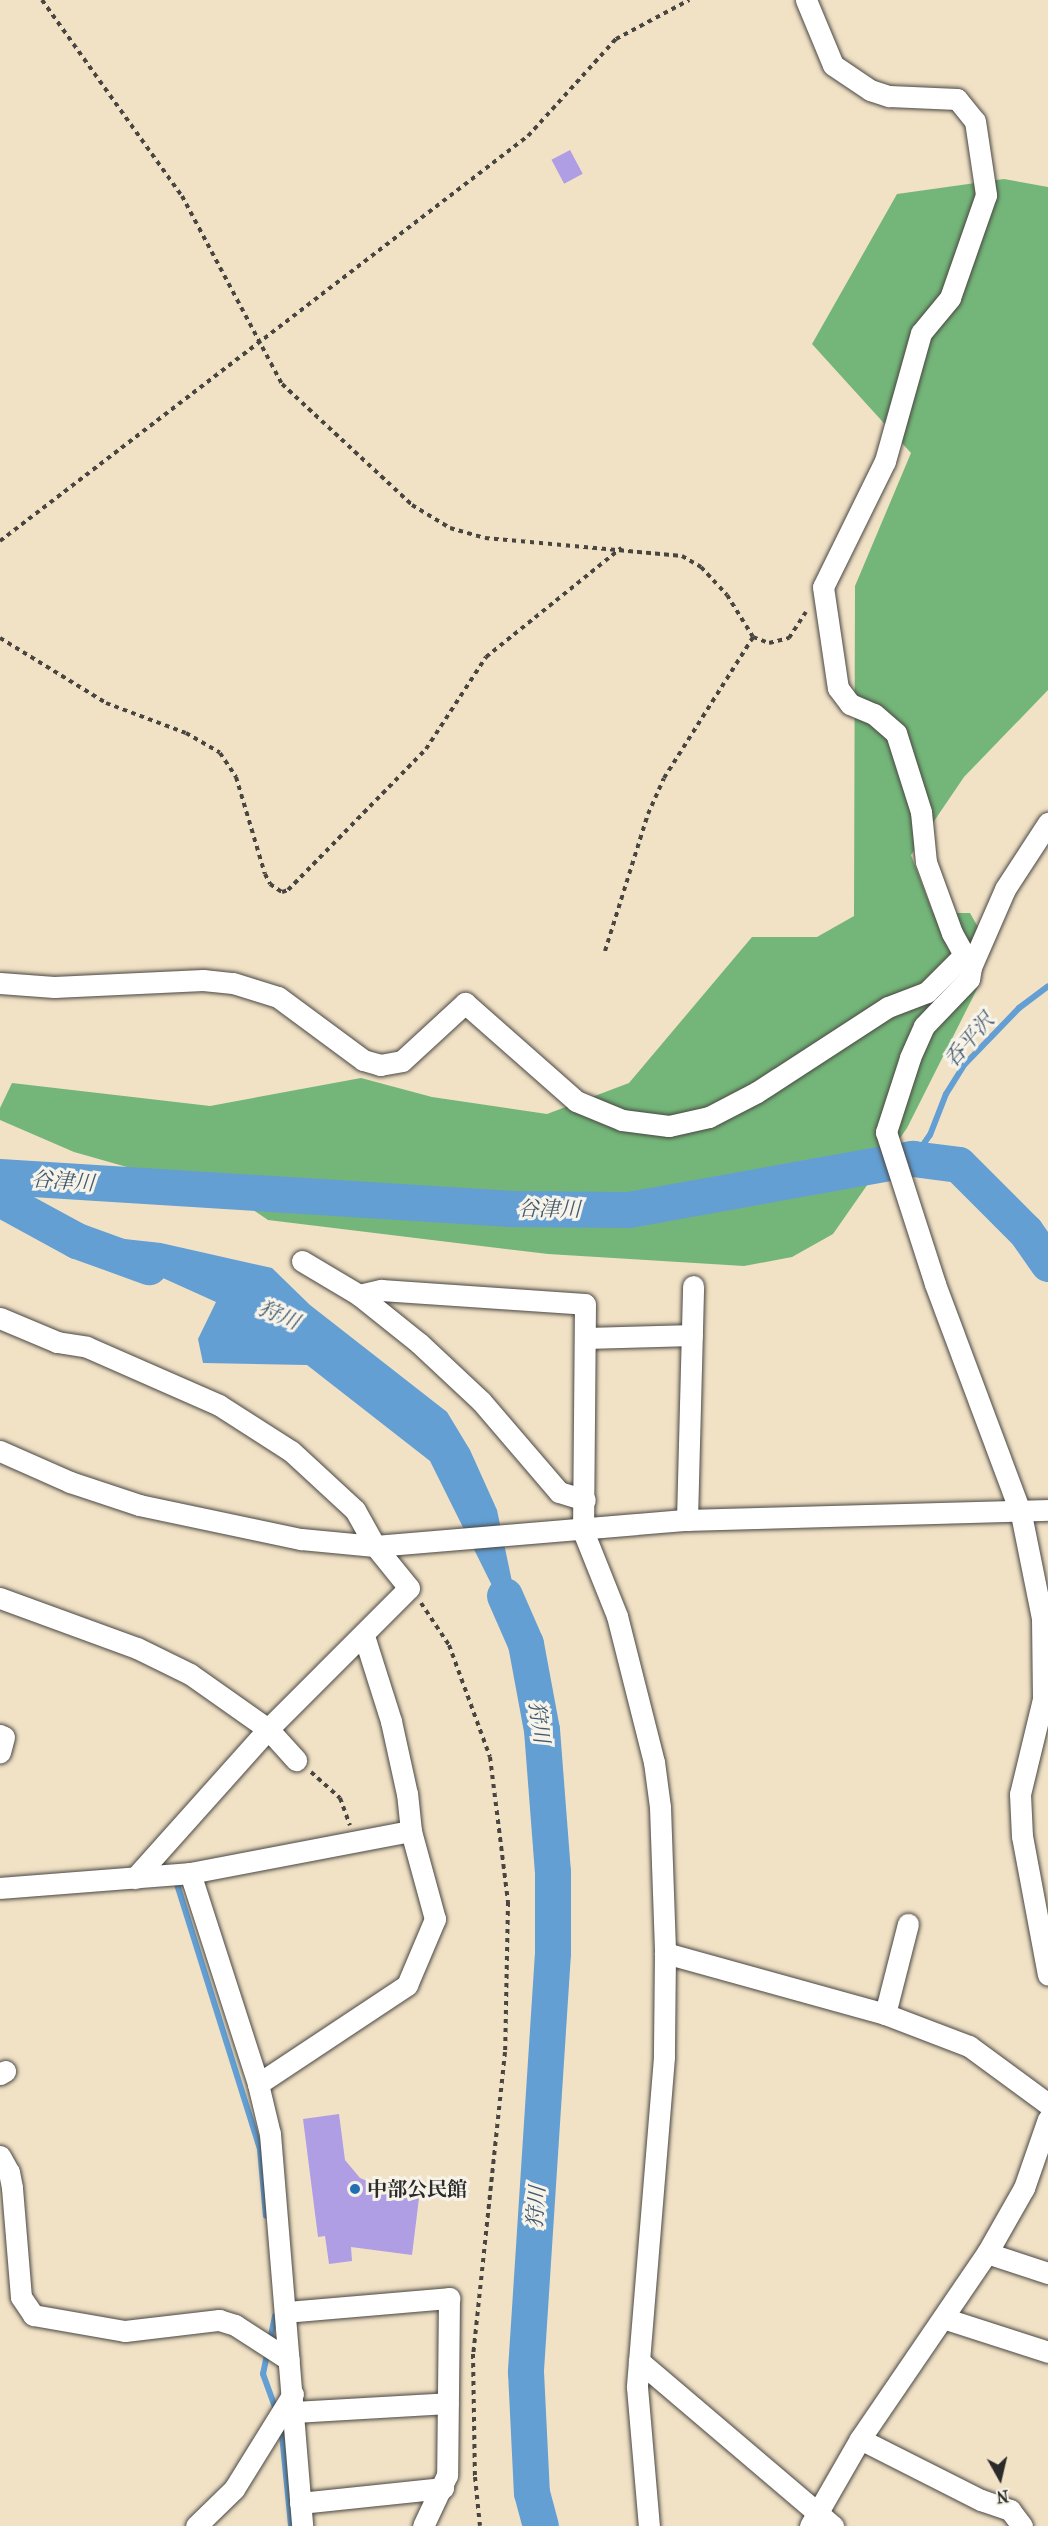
<!DOCTYPE html>
<html>
<head>
<meta charset="utf-8">
<style>
  body { margin:0 }
  #map { position:relative; width:1048px; height:2526px; overflow:hidden; background:#f1e2c6; font-family:"IM FELL French Canon","Noto Serif JP",serif }
  div>[style] { position:absolute }
  [style*='--x'] { left:calc(var(--x)*1px); top:calc(var(--y)*1px); width:calc(var(--w)*1px); rotate:calc(var(--a)*1deg) }
  .forest>* { inset:0; background:#74b679 }
  .water>* { inset:0; background:#639fd3 }
  .stream>* { height:6px; margin:-3px; padding:0 3px; transform-origin:3px; border-radius:3px; background:#639fd3 }
  .river>* { height:36px; margin:-18px; padding:0 18px; transform-origin:18px; border-radius:18px; background:#639fd3 }
  .building>* { inset:0; background:#af9ee4; transform-origin:0 0 }
  .path>* { height:4px; margin-top:-2px; transform-origin:0; background:repeating-linear-gradient(90deg,#494642 0 4.5px,transparent 0 9px) }
  .roads { filter:drop-shadow(0 0 2px #494642) drop-shadow(0 0 2px #494642) }
  .minor>* { height:21px; margin:-10.5px; padding:0 10.5px; transform-origin:10.5px; border-radius:10.5px; background:#fff }
  .dots>* { width:16px; height:16px; translate:-50% -50%; box-sizing:border-box; border:3px solid #f7f3e8; border-radius:50% }
  span { translate:-50% -50%; white-space:nowrap; text-align:center; line-height:1.15; -webkit-text-stroke:6px #f7f3e8; paint-order:stroke }
  .poi-label { font-size:20px; color:#2b2b2b; font-weight:700 }
  .left { translate:0 -50%; text-align:left }
  .water-label { font-size:21px; color:#41596e; font-style:italic }
  .north { position:absolute; left:970px; top:2448px; width:60px; height:60px; -webkit-text-stroke:4px #f7f3e8; paint-order:stroke; rotate:172deg; font-size:16px; font-weight:700; line-height:24px; text-align:center; color:#2b2b2b }
  .north::after { content:''; display:block; margin:auto; width:21px; height:27px; background:#2b2b2b; clip-path:polygon(50% 0,100% 100%,50% 72%,0 100%) }
</style>
</head>
<body>
<div id="map">
  <div class="forest">
    <i style="clip-path:polygon(1004px 179px,1048px 187px,1048px 690px,964px 777px,911px 855px,933px 913px,970px 913px,979px 929px,983px 958px,978px 987px,907px 1128px,833px 1234px,792px 1257px,744px 1266px,548px 1254px,268px 1220px,236px 1198px,74px 1152px,0 1120px,0 1108px,12px 1083px,210px 1106px,361px 1078px,432px 1097px,547px 1114px,629px 1083px,752px 937px,817px 937px,854px 916px,855px 586px,911px 453px,812px 344px,897px 194px)"></i>
  </div>
  <div class="water">
    <i style="clip-path:polygon(61px 1232px,161px 1243px,272px 1268px,310px 1305px,447px 1412px,470px 1450px,497px 1510px,528px 1658px,430px 1461px,307px 1365px,203px 1363px,198px 1339px,216px 1302px)"></i>
  </div>
  <div class="stream">
    <i style="--x:913;--y:1159;--w:29;--a:-55"></i>
    <i style="--x:930;--y:1135;--w:44;--a:-68.7"></i>
    <i style="--x:946;--y:1094;--w:36;--a:-58"></i>
    <i style="--x:965;--y:1064;--w:78;--a:-46"></i>
    <i style="--x:1019;--y:1008;--w:36;--a:-37"></i>
    <i style="--x:176;--y:1881;--w:281;--a:72.6"></i>
    <i style="--x:260;--y:2149;--w:67;--a:84.9"></i>
    <i style="--x:275;--y:2316;--w:59;--a:101.7"></i>
    <i style="--x:263;--y:2374;--w:38;--a:70"></i>
    <i style="--x:281;--y:2425;--w:101;--a:84.3"></i>
  </div>
  <div class="river">
    <i style="--x:0;--y:1177;--w:513;--a:3.58"></i>
    <i style="--x:512;--y:1209;--w:117;--a:0.5"></i>
    <i style="--x:629;--y:1210;--w:289;--a:-10.2"></i>
    <i style="--x:913;--y:1159;--w:46;--a:7.4"></i>
    <i style="--x:959;--y:1165;--w:95;--a:45"></i>
    <i style="--x:1026;--y:1232;--w:39;--a:55"></i>
    <i style="--x:0;--y:1199;--w:88;--a:28.6"></i>
    <i style="--x:77;--y:1241;--w:77;--a:19.9"></i>
    <i style="--x:505;--y:1596;--w:52;--a:66.4"></i>
    <i style="--x:526;--y:1644;--w:87;--a:79.5"></i>
    <i style="--x:542;--y:1730;--w:142;--a:85.6"></i>
    <i style="--x:553;--y:1872;--w:81;--a:90"></i>
    <i style="--x:553;--y:1953;--w:420;--a:93.7"></i>
    <i style="--x:526;--y:2372;--w:121;--a:87.2"></i>
    <i style="--x:532;--y:2493;--w:34;--a:75"></i>
  </div>
  <div class="building">
    <i style="left:570px;top:150px;width:27px;height:21px;rotate:62deg"></i>
    <i style="clip-path:polygon(339px 2114px,345px 2160px,360px 2178px,382px 2187px,412px 2191px,411px 2197px,419px 2198px,412px 2255px,351px 2247px,352px 2261px,329px 2264px,325px 2236px,318px 2237px,303px 2119px)"></i>
  </div>
  <div class="path">
    <i style="--x:42;--y:0;--w:241;--a:54.5"></i>
    <i style="--x:182;--y:196;--w:213;--a:62"></i>
    <i style="--x:282;--y:384;--w:178;--a:42.9"></i>
    <i style="--x:412;--y:505;--w:44;--a:31.2"></i>
    <i style="--x:450;--y:528;--w:36;--a:16"></i>
    <i style="--x:485;--y:538;--w:198;--a:5.2"></i>
    <i style="--x:682;--y:556;--w:22;--a:30"></i>
    <i style="--x:701;--y:567;--w:38;--a:47"></i>
    <i style="--x:727;--y:595;--w:49;--a:58.2"></i>
    <i style="--x:753;--y:637;--w:17;--a:21"></i>
    <i style="--x:769;--y:643;--w:21;--a:-14"></i>
    <i style="--x:789;--y:638;--w:31;--a:-57"></i>
    <i style="--x:0;--y:541;--w:665;--a:-37.49"></i>
    <i style="--x:528;--y:136;--w:131;--a:-47.8"></i>
    <i style="--x:616;--y:39;--w:83;--a:-28.1"></i>
    <i style="--x:0;--y:638;--w:124;--a:31.5"></i>
    <i style="--x:106;--y:703;--w:85;--a:20.6"></i>
    <i style="--x:186;--y:733;--w:39;--a:30"></i>
    <i style="--x:220;--y:753;--w:29;--a:56"></i>
    <i style="--x:236;--y:777;--w:101;--a:73.4"></i>
    <i style="--x:265;--y:874;--w:11;--a:63"></i>
    <i style="--x:270;--y:884;--w:14;--a:34"></i>
    <i style="--x:282;--y:892;--w:6;--a:-18"></i>
    <i style="--x:288;--y:890;--w:197;--a:-45.6"></i>
    <i style="--x:426;--y:749;--w:110;--a:-56.9"></i>
    <i style="--x:486;--y:657;--w:174;--a:-38.9"></i>
    <i style="--x:605;--y:951;--w:144;--a:-72.6"></i>
    <i style="--x:648;--y:814;--w:39;--a:-66"></i>
    <i style="--x:664;--y:778;--w:167;--a:-57.7"></i>
    <i style="--x:421;--y:1603;--w:50;--a:56.3"></i>
    <i style="--x:449;--y:1645;--w:119;--a:69.9"></i>
    <i style="--x:490;--y:1757;--w:146;--a:82.9"></i>
    <i style="--x:508;--y:1902;--w:150;--a:91.1"></i>
    <i style="--x:505;--y:2052;--w:304;--a:96"></i>
    <i style="--x:473;--y:2354;--w:123;--a:89.1"></i>
    <i style="--x:475;--y:2477;--w:49;--a:84.2"></i>
    <i style="--x:311;--y:1772;--w:39;--a:42"></i>
    <i style="--x:340;--y:1798;--w:29;--a:70"></i>
  </div>
  <div class="roads">
    <div class="minor">
      <i style="--x:806;--y:0;--w:70;--a:67.4"></i>
      <i style="--x:833;--y:65;--w:45;--a:34"></i>
      <i style="--x:870;--y:90;--w:20;--a:18"></i>
      <i style="--x:889;--y:96;--w:68;--a:2.5"></i>
      <i style="--x:957;--y:99;--w:28;--a:51"></i>
      <i style="--x:975;--y:121;--w:75;--a:81.5"></i>
      <i style="--x:986;--y:195;--w:109;--a:109.3"></i>
      <i style="--x:950;--y:298;--w:45;--a:129.6"></i>
      <i style="--x:921;--y:333;--w:133;--a:105.7"></i>
      <i style="--x:885;--y:461;--w:140;--a:116.2"></i>
      <i style="--x:823;--y:587;--w:102;--a:81.6"></i>
      <i style="--x:838;--y:688;--w:20;--a:53"></i>
      <i style="--x:850;--y:704;--w:26;--a:23"></i>
      <i style="--x:874;--y:714;--w:29;--a:41"></i>
      <i style="--x:896;--y:733;--w:83;--a:72.4"></i>
      <i style="--x:921;--y:812;--w:50;--a:84.3"></i>
      <i style="--x:926;--y:862;--w:76;--a:69.9"></i>
      <i style="--x:952;--y:933;--w:39;--a:61"></i>
      <i style="--x:971;--y:967;--w:12;--a:99"></i>
      <i style="--x:969;--y:979;--w:65;--a:133.8"></i>
      <i style="--x:924;--y:1026;--w:35;--a:114"></i>
      <i style="--x:910;--y:1058;--w:78;--a:108"></i>
      <i style="--x:886;--y:1132;--w:160;--a:72.1"></i>
      <i style="--x:935;--y:1284;--w:246;--a:69.5"></i>
      <i style="--x:1021;--y:1514;--w:106;--a:78.6"></i>
      <i style="--x:1042;--y:1618;--w:81;--a:89.3"></i>
      <i style="--x:1043;--y:1699;--w:98;--a:103.6"></i>
      <i style="--x:1020;--y:1794;--w:42;--a:87.3"></i>
      <i style="--x:1022;--y:1836;--w:141;--a:79.4"></i>
      <i style="--x:971;--y:967;--w:85;--a:-66.4"></i>
      <i style="--x:1005;--y:889;--w:79;--a:-56.9"></i>
      <i style="--x:0;--y:983;--w:54;--a:4.2"></i>
      <i style="--x:54;--y:987;--w:149;--a:-2.7"></i>
      <i style="--x:203;--y:980;--w:30;--a:6"></i>
      <i style="--x:233;--y:983;--w:47;--a:17.3"></i>
      <i style="--x:278;--y:997;--w:106;--a:36.5"></i>
      <i style="--x:363;--y:1060;--w:18;--a:16"></i>
      <i style="--x:380;--y:1065;--w:22;--a:-10"></i>
      <i style="--x:402;--y:1061;--w:86;--a:-42.6"></i>
      <i style="--x:465;--y:1003;--w:148;--a:41.4"></i>
      <i style="--x:576;--y:1101;--w:50;--a:22.4"></i>
      <i style="--x:622;--y:1120;--w:47;--a:7.3"></i>
      <i style="--x:669;--y:1126;--w:41;--a:-12.7"></i>
      <i style="--x:709;--y:1117;--w:54;--a:-27.5"></i>
      <i style="--x:757;--y:1092;--w:156;--a:-33"></i>
      <i style="--x:888;--y:1007;--w:42;--a:-21"></i>
      <i style="--x:927;--y:992;--w:55;--a:-45"></i>
      <i style="--x:302;--y:1261;--w:66;--a:30.8"></i>
      <i style="--x:359;--y:1295;--w:77;--a:38.7"></i>
      <i style="--x:419;--y:1343;--w:85;--a:43.1"></i>
      <i style="--x:481;--y:1401;--w:120;--a:49.4"></i>
      <i style="--x:559;--y:1492;--w:27;--a:17"></i>
      <i style="--x:359;--y:1295;--w:23;--a:-13"></i>
      <i style="--x:381;--y:1290;--w:204;--a:3.9"></i>
      <i style="--x:585;--y:1304;--w:227;--a:90.5"></i>
      <i style="--x:583;--y:1531;--w:92;--a:68.2"></i>
      <i style="--x:617;--y:1616;--w:151;--a:75.8"></i>
      <i style="--x:654;--y:1762;--w:45;--a:82.4"></i>
      <i style="--x:660;--y:1807;--w:146;--a:88"></i>
      <i style="--x:665;--y:1953;--w:104;--a:90.6"></i>
      <i style="--x:664;--y:2057;--w:331;--a:94.7"></i>
      <i style="--x:637;--y:2387;--w:140;--a:85.1"></i>
      <i style="--x:0;--y:1318;--w:62;--a:22.8"></i>
      <i style="--x:57;--y:1342;--w:30;--a:9"></i>
      <i style="--x:87;--y:1347;--w:144;--a:23.7"></i>
      <i style="--x:219;--y:1405;--w:85;--a:32.6"></i>
      <i style="--x:291;--y:1451;--w:87;--a:42.7"></i>
      <i style="--x:355;--y:1510;--w:41;--a:60.9"></i>
      <i style="--x:375;--y:1546;--w:54;--a:51"></i>
      <i style="--x:409;--y:1588;--w:199;--a:135"></i>
      <i style="--x:268;--y:1729;--w:200;--a:131.8"></i>
      <i style="--x:587;--y:1338;--w:105;--a:-1.6"></i>
      <i style="--x:0;--y:1451;--w:77;--a:23.9"></i>
      <i style="--x:70;--y:1482;--w:73;--a:18.4"></i>
      <i style="--x:139;--y:1505;--w:166;--a:11.9"></i>
      <i style="--x:301;--y:1539;--w:74;--a:5.4"></i>
      <i style="--x:375;--y:1546;--w:313;--a:-4.8"></i>
      <i style="--x:687;--y:1520;--w:361;--a:-1.6"></i>
      <i style="--x:687;--y:1520;--w:234;--a:-88.5"></i>
      <i style="--x:0;--y:1598;--w:146;--a:20.1"></i>
      <i style="--x:137;--y:1648;--w:59;--a:26.1"></i>
      <i style="--x:190;--y:1674;--w:95;--a:35.2"></i>
      <i style="--x:268;--y:1729;--w:42;--a:47.9"></i>
      <i style="--x:0;--y:1735;--w:4;--a:27"></i>
      <i style="--x:4;--y:1737;--w:16;--a:105"></i>
      <i style="--x:190;--y:1873;--w:222;--a:72.1"></i>
      <i style="--x:258;--y:2084;--w:51;--a:76.5"></i>
      <i style="--x:270;--y:2134;--w:393;--a:85.3"></i>
      <i style="--x:0;--y:1888;--w:191;--a:-4.5"></i>
      <i style="--x:190;--y:1873;--w:225;--a:-10.8"></i>
      <i style="--x:665;--y:1953;--w:228;--a:15.5"></i>
      <i style="--x:885;--y:2014;--w:90;--a:20.9"></i>
      <i style="--x:969;--y:2046;--w:98;--a:36.3"></i>
      <i style="--x:885;--y:2014;--w:93;--a:-75.7"></i>
      <i style="--x:0;--y:2074;--w:6;--a:-31"></i>
      <i style="--x:258;--y:2084;--w:179;--a:-33.6"></i>
      <i style="--x:407;--y:1985;--w:72;--a:-67"></i>
      <i style="--x:435;--y:1919;--w:91;--a:-105.3"></i>
      <i style="--x:411;--y:1831;--w:37;--a:-96"></i>
      <i style="--x:407;--y:1794;--w:75;--a:-102.4"></i>
      <i style="--x:391;--y:1721;--w:89;--a:-107.6"></i>
      <i style="--x:0;--y:2156;--w:18;--a:61"></i>
      <i style="--x:9;--y:2172;--w:16;--a:79"></i>
      <i style="--x:12;--y:2188;--w:109;--a:85.3"></i>
      <i style="--x:21;--y:2297;--w:22;--a:56"></i>
      <i style="--x:33;--y:2315;--w:93;--a:9.9"></i>
      <i style="--x:125;--y:2331;--w:95;--a:-6.7"></i>
      <i style="--x:219;--y:2320;--w:17;--a:17"></i>
      <i style="--x:235;--y:2325;--w:64;--a:32.9"></i>
      <i style="--x:987;--y:2253;--w:64;--a:18.2"></i>
      <i style="--x:286;--y:2312;--w:164;--a:-4.9"></i>
      <i style="--x:449;--y:2298;--w:177;--a:90.6"></i>
      <i style="--x:447;--y:2475;--w:56;--a:115.2"></i>
      <i style="--x:943;--y:2318;--w:110;--a:17.9"></i>
      <i style="--x:639;--y:2361;--w:255;--a:40.4"></i>
      <i style="--x:294;--y:2412;--w:154;--a:-3.3"></i>
      <i style="--x:860;--y:2439;--w:136;--a:26.8"></i>
      <i style="--x:981;--y:2500;--w:31;--a:19"></i>
      <i style="--x:1010;--y:2510;--w:20;--a:53"></i>
      <i style="--x:300;--y:2503;--w:144;--a:-6"></i>
      <i style="--x:196;--y:2526;--w:53;--a:-44.2"></i>
      <i style="--x:234;--y:2489;--w:112;--a:-58.2"></i>
      <i style="--x:810;--y:2526;--w:100;--a:-60.1"></i>
      <i style="--x:860;--y:2439;--w:225;--a:-55.7"></i>
      <i style="--x:987;--y:2253;--w:75;--a:-60.4"></i>
      <i style="--x:1024;--y:2188;--w:73;--a:-70.8"></i>
    </div>
  </div>
  <div class="dots">
    <i style="left:355px;top:2189px;background:#1f6fb2"></i>
  </div>
  <div class="poi-label">
    <span class="left" style="left:367px;top:2189px">中部公民館</span>
  </div>
  <div class="water-label">
    <span style="left:969px;top:1040px;rotate:-49deg">呑平沢</span>
    <span style="left:63px;top:1181px;rotate:4deg">谷津川</span>
    <span style="left:549px;top:1209px;rotate:1deg">谷津川</span>
    <span style="left:279px;top:1315px;rotate:23deg">狩川</span>
    <span style="left:539px;top:1722px;rotate:82deg">狩川</span>
    <span style="left:536px;top:2207px;rotate:-86deg">狩川</span>
  </div>
  <div class="north">N</div>
</div>
</body>
</html>
